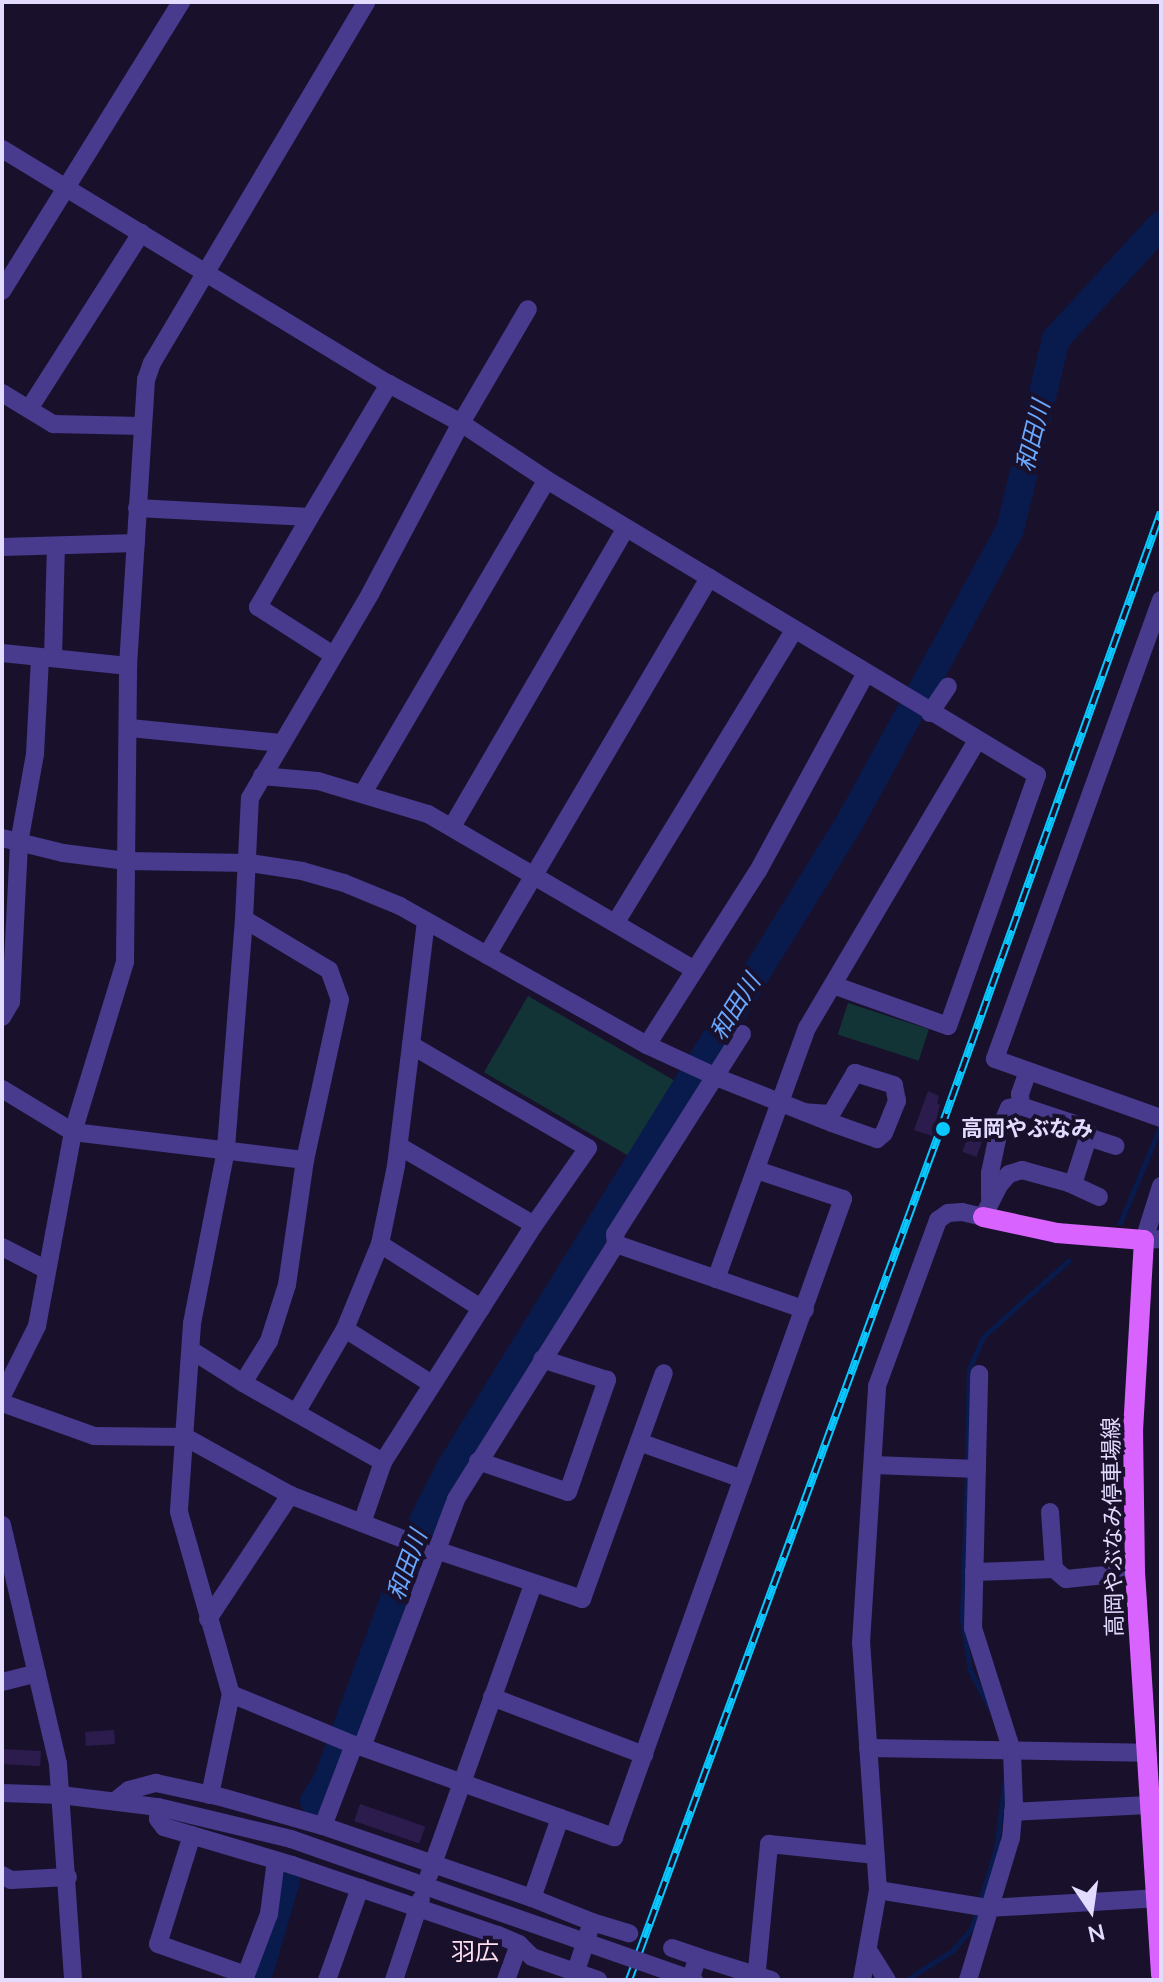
<!DOCTYPE html>
<html>
<head>
<meta charset="utf-8">
<style>
  body { margin:0 }
  #map { position:relative; width:1163px; height:1982px; overflow:hidden; background:#19112c; font-family:Mulish,"Noto Sans JP",sans-serif }
  div>[style] { position:absolute }
  [style*='--x'] { left:calc(var(--x)*1px); top:calc(var(--y)*1px); width:calc(var(--w)*1px); rotate:calc(var(--a)*1deg) }
  .green>* { inset:0; background:#133437; transform-origin:0 0 }
  .stream>* { height:5px; margin:-2.5px; padding:0 2.5px; transform-origin:2.5px; border-radius:2.5px; background:#091a4d }
  .river>* { height:28px; margin:-14px; padding:0 14px; transform-origin:14px; border-radius:14px; background:#091a4d }
  .building>* { inset:0; background:#2c1c4e; transform-origin:0 0 }
  .minor>* { height:18px; margin:-9px; padding:0 9px; transform-origin:9px; border-radius:9px; background:#483a8d }
  .major>* { height:20px; margin:-10px; padding:0 10px; transform-origin:10px; border-radius:10px; background:#d863ff }
  .rail>* { height:8px; margin-top:-4px; transform-origin:0; background:repeating-linear-gradient(90deg,#19112c 0 15px,#08c8ff 0 30px); box-sizing:border-box; border-block:2px solid #08c8ff }
  .minor-bridge>* { height:18px; margin:-9px; padding:0 9px; transform-origin:9px; border-radius:9px; background:#483a8d }
  .dots>* { width:22px; height:22px; translate:-50% -50%; box-sizing:border-box; border:4px solid #19112c; border-radius:50% }
  span { translate:-50% -50%; white-space:nowrap; text-align:center; line-height:1.15; -webkit-text-stroke:8px #19112c; paint-order:stroke }
  .poi-label { font-size:22px; color:#e4dcff; font-weight:700 }
  .left { translate:0 -50%; text-align:left }
  .street-label { font-size:22px; color:#e4dcff }
  .water-label { font-size:24px; color:#6aa8ff; font-style:italic }
  .neighbourhood-label { font-size:24px; color:#ffdeef }
  .frame { position:absolute; inset:0; border:4px solid #e4dcff; pointer-events:none }
  .north { position:absolute; left:1051px; top:1870px; width:80px; height:80px; -webkit-text-stroke:6px #19112c; paint-order:stroke; rotate:167deg; font-size:22px; font-weight:700; line-height:32px; text-align:center; color:#e4dcff }
  .north::after { content:''; display:block; margin:auto; width:28px; height:36px; background:#e4dcff; clip-path:polygon(50% 0,100% 100%,50% 72%,0 100%) }
</style>
</head>
<body>
<div id="map">
  <div class="green">
    <i style="left:528px;top:996px;width:172px;height:88px;rotate:30deg"></i>
    <i style="left:848px;top:1003px;width:85px;height:33px;rotate:18deg"></i>
  </div>
  <div class="stream">
    <i style="--x:1120;--y:1223;--w:106;--a:-67.3"></i>
    <i style="--x:967;--y:1463;--w:94;--a:-88.8"></i>
    <i style="--x:969;--y:1369;--w:36;--a:-66"></i>
    <i style="--x:984;--y:1336;--w:113;--a:-41.8"></i>
    <i style="--x:967;--y:1473;--w:146;--a:92"></i>
    <i style="--x:962;--y:1619;--w:52;--a:81.1"></i>
    <i style="--x:970;--y:1670;--w:44;--a:62.9"></i>
    <i style="--x:906;--y:1980;--w:54;--a:-32.2"></i>
    <i style="--x:952;--y:1951;--w:30;--a:-49"></i>
    <i style="--x:972;--y:1928;--w:84;--a:-73.3"></i>
    <i style="--x:996;--y:1848;--w:69;--a:-82.5"></i>
  </div>
  <div class="river">
    <i style="--x:314;--y:1801;--w:24;--a:-57"></i>
    <i style="--x:327;--y:1781;--w:277;--a:-69.7"></i>
    <i style="--x:423;--y:1521;--w:59;--a:-63"></i>
    <i style="--x:450;--y:1468;--w:762;--a:-58.25"></i>
    <i style="--x:851;--y:820;--w:331;--a:-61.3"></i>
    <i style="--x:1010;--y:530;--w:196;--a:-76.5"></i>
    <i style="--x:1056;--y:339;--w:155;--a:-47.4"></i>
    <i style="--x:257;--y:1980;--w:104;--a:-73.8"></i>
  </div>
  <div class="building">
    <i style="clip-path:polygon(928px 1091px,939px 1096px,937px 1103px,940px 1105px,932px 1136px,914px 1130px)"></i>
    <i style="left:975px;top:1117px;width:15px;height:37px;rotate:20deg"></i>
    <i style="left:114px;top:1730px;width:14px;height:29px;rotate:86deg"></i>
    <i style="left:2px;top:1749px;width:39px;height:15px;rotate:3deg"></i>
    <i style="left:360px;top:1804px;width:69px;height:18px;rotate:19deg"></i>
  </div>
  <div class="minor">
    <i style="--x:2;--y:149;--w:453;--a:31.3"></i>
    <i style="--x:389;--y:384;--w:82;--a:28.4"></i>
    <i style="--x:461;--y:423;--w:103;--a:33.5"></i>
    <i style="--x:547;--y:480;--w:572;--a:31.05"></i>
    <i style="--x:1037;--y:775;--w:266;--a:109.5"></i>
    <i style="--x:948;--y:1026;--w:122;--a:-160.4"></i>
    <i style="--x:2;--y:291;--w:340;--a:-58.2"></i>
    <i style="--x:2;--y:393;--w:60;--a:31.3"></i>
    <i style="--x:53;--y:424;--w:88;--a:1.3"></i>
    <i style="--x:29;--y:409;--w:209;--a:-57.5"></i>
    <i style="--x:137;--y:508;--w:173;--a:3"></i>
    <i style="--x:310;--y:517;--w:104;--a:120"></i>
    <i style="--x:258;--y:607;--w:89;--a:32.6"></i>
    <i style="--x:310;--y:517;--w:155;--a:-59.3"></i>
    <i style="--x:2;--y:547;--w:134;--a:-1.7"></i>
    <i style="--x:1161;--y:600;--w:488;--a:109.9"></i>
    <i style="--x:995;--y:1059;--w:176;--a:19.6"></i>
    <i style="--x:2;--y:653;--w:127;--a:5.9"></i>
    <i style="--x:53;--y:658;--w:112;--a:-88.5"></i>
    <i style="--x:930;--y:713;--w:32;--a:-56"></i>
    <i style="--x:130;--y:728;--w:151;--a:5.7"></i>
    <i style="--x:262;--y:776;--w:56;--a:5.1"></i>
    <i style="--x:318;--y:781;--w:115;--a:16.7"></i>
    <i style="--x:428;--y:814;--w:309;--a:30.3"></i>
    <i style="--x:363;--y:793;--w:363;--a:-59.6"></i>
    <i style="--x:453;--y:825;--w:344;--a:-59.8"></i>
    <i style="--x:2;--y:838;--w:63;--a:13.8"></i>
    <i style="--x:63;--y:853;--w:64;--a:7.2"></i>
    <i style="--x:126;--y:861;--w:124;--a:0.9"></i>
    <i style="--x:250;--y:863;--w:53;--a:8.7"></i>
    <i style="--x:302;--y:871;--w:44;--a:15.9"></i>
    <i style="--x:344;--y:883;--w:61;--a:22.3"></i>
    <i style="--x:400;--y:906;--w:283;--a:29.4"></i>
    <i style="--x:647;--y:1045;--w:81;--a:24.7"></i>
    <i style="--x:721;--y:1079;--w:119;--a:21.6"></i>
    <i style="--x:832;--y:1123;--w:48;--a:19.6"></i>
    <i style="--x:877;--y:1139;--w:9;--a:-41"></i>
    <i style="--x:884;--y:1133;--w:35;--a:-68"></i>
    <i style="--x:897;--y:1101;--w:16;--a:-101"></i>
    <i style="--x:894;--y:1085;--w:41;--a:-162.9"></i>
    <i style="--x:855;--y:1073;--w:48;--a:120.3"></i>
    <i style="--x:831;--y:1114;--w:27;--a:-176"></i>
    <i style="--x:244;--y:919;--w:232;--a:94.5"></i>
    <i style="--x:226;--y:1150;--w:177;--a:101.1"></i>
    <i style="--x:192;--y:1324;--w:188;--a:94"></i>
    <i style="--x:179;--y:1512;--w:189;--a:74.1"></i>
    <i style="--x:231;--y:1694;--w:133;--a:22.5"></i>
    <i style="--x:616;--y:922;--w:342;--a:-58.6"></i>
    <i style="--x:487;--y:955;--w:438;--a:-59.5"></i>
    <i style="--x:2;--y:1017;--w:17;--a:-59"></i>
    <i style="--x:11;--y:1002;--w:159;--a:-87.1"></i>
    <i style="--x:19;--y:843;--w:90;--a:-79.8"></i>
    <i style="--x:35;--y:754;--w:97;--a:-87"></i>
    <i style="--x:411;--y:1045;--w:125;--a:-83.1"></i>
    <i style="--x:647;--y:1045;--w:206;--a:-57.5"></i>
    <i style="--x:758;--y:871;--w:226;--a:-61.4"></i>
    <i style="--x:2;--y:1089;--w:83;--a:31.2"></i>
    <i style="--x:73;--y:1132;--w:234;--a:6.9"></i>
    <i style="--x:1021;--y:1106;--w:12;--a:-95"></i>
    <i style="--x:1020;--y:1094;--w:24;--a:-71"></i>
    <i style="--x:1088;--y:1137;--w:29;--a:18"></i>
    <i style="--x:399;--y:1146;--w:156;--a:30.3"></i>
    <i style="--x:1069;--y:1183;--w:33;--a:25"></i>
    <i style="--x:1161;--y:1186;--w:57;--a:107.5"></i>
    <i style="--x:1144;--y:1240;--w:17;--a:-3"></i>
    <i style="--x:380;--y:1244;--w:120;--a:32.4"></i>
    <i style="--x:616;--y:1244;--w:200;--a:19.2"></i>
    <i style="--x:2;--y:1247;--w:48;--a:27.1"></i>
    <i style="--x:716;--y:1279;--w:267;--a:-70.1"></i>
    <i style="--x:807;--y:1028;--w:334;--a:-59.4"></i>
    <i style="--x:345;--y:1329;--w:103;--a:32.3"></i>
    <i style="--x:191;--y:1350;--w:62;--a:32.4"></i>
    <i style="--x:243;--y:1383;--w:49;--a:-58.2"></i>
    <i style="--x:269;--y:1341;--w:59;--a:-72.2"></i>
    <i style="--x:287;--y:1285;--w:126;--a:-81.8"></i>
    <i style="--x:305;--y:1160;--w:164;--a:-77.7"></i>
    <i style="--x:340;--y:1000;--w:32;--a:-110"></i>
    <i style="--x:329;--y:970;--w:99;--a:-149"></i>
    <i style="--x:244;--y:919;--w:121;--a:-87.2"></i>
    <i style="--x:250;--y:798;--w:237;--a:-59.5"></i>
    <i style="--x:370;--y:594;--w:194;--a:-62"></i>
    <i style="--x:461;--y:423;--w:132;--a:-59.6"></i>
    <i style="--x:243;--y:1383;--w:161;--a:29.4"></i>
    <i style="--x:383;--y:1462;--w:281;--a:-57.5"></i>
    <i style="--x:534;--y:1225;--w:94;--a:-55"></i>
    <i style="--x:588;--y:1148;--w:205;--a:-149.8"></i>
    <i style="--x:411;--y:1045;--w:122;--a:97.1"></i>
    <i style="--x:396;--y:1166;--w:80;--a:101.6"></i>
    <i style="--x:380;--y:1244;--w:92;--a:112.4"></i>
    <i style="--x:345;--y:1329;--w:97;--a:120.3"></i>
    <i style="--x:2;--y:1396;--w:78;--a:-63.4"></i>
    <i style="--x:37;--y:1326;--w:197;--a:-79.5"></i>
    <i style="--x:73;--y:1132;--w:178;--a:-73"></i>
    <i style="--x:125;--y:962;--w:296;--a:-89.4"></i>
    <i style="--x:128;--y:666;--w:287;--a:-86.4"></i>
    <i style="--x:146;--y:380;--w:18;--a:-71"></i>
    <i style="--x:152;--y:363;--w:420;--a:-59.3"></i>
    <i style="--x:2;--y:1403;--w:98;--a:19.7"></i>
    <i style="--x:94;--y:1436;--w:91;--a:0.6"></i>
    <i style="--x:185;--y:1437;--w:120;--a:28.9"></i>
    <i style="--x:290;--y:1495;--w:121;--a:21.3"></i>
    <i style="--x:403;--y:1539;--w:189;--a:18.5"></i>
    <i style="--x:582;--y:1599;--w:240;--a:-70.1"></i>
    <i style="--x:639;--y:1442;--w:110;--a:19.6"></i>
    <i style="--x:478;--y:1461;--w:95;--a:19"></i>
    <i style="--x:568;--y:1492;--w:119;--a:-70.8"></i>
    <i style="--x:607;--y:1380;--w:68;--a:-162.1"></i>
    <i style="--x:874;--y:1465;--w:103;--a:2.2"></i>
    <i style="--x:1050;--y:1512;--w:57;--a:86"></i>
    <i style="--x:362;--y:1523;--w:65;--a:-71"></i>
    <i style="--x:2;--y:1525;--w:245;--a:76.8"></i>
    <i style="--x:58;--y:1764;--w:217;--a:86"></i>
    <i style="--x:974;--y:1572;--w:80;--a:-2.1"></i>
    <i style="--x:1054;--y:1569;--w:16;--a:40"></i>
    <i style="--x:1066;--y:1579;--w:69;--a:-5.8"></i>
    <i style="--x:208;--y:1619;--w:149;--a:-56.5"></i>
    <i style="--x:2;--y:1682;--w:36;--a:-14"></i>
    <i style="--x:492;--y:1697;--w:163;--a:20.9"></i>
    <i style="--x:362;--y:1747;--w:268;--a:19.7"></i>
    <i style="--x:614;--y:1837;--w:678;--a:-70.26"></i>
    <i style="--x:843;--y:1199;--w:91;--a:-161.4"></i>
    <i style="--x:868;--y:1748;--w:277;--a:1"></i>
    <i style="--x:2;--y:1793;--w:59;--a:1.9"></i>
    <i style="--x:61;--y:1795;--w:98;--a:7.1"></i>
    <i style="--x:158;--y:1807;--w:137;--a:13.5"></i>
    <i style="--x:210;--y:1795;--w:103;--a:-78.3"></i>
    <i style="--x:115;--y:1801;--w:18;--a:-38"></i>
    <i style="--x:129;--y:1790;--w:28;--a:-15"></i>
    <i style="--x:156;--y:1783;--w:66;--a:12.2"></i>
    <i style="--x:221;--y:1797;--w:106;--a:15.9"></i>
    <i style="--x:323;--y:1826;--w:221;--a:19"></i>
    <i style="--x:532;--y:1898;--w:85;--a:-70.7"></i>
    <i style="--x:158;--y:1807;--w:12;--a:90"></i>
    <i style="--x:158;--y:1819;--w:10;--a:53"></i>
    <i style="--x:164;--y:1827;--w:134;--a:16.5"></i>
    <i style="--x:292;--y:1865;--w:218;--a:18.8"></i>
    <i style="--x:498;--y:1935;--w:23;--a:23"></i>
    <i style="--x:519;--y:1944;--w:18;--a:45"></i>
    <i style="--x:532;--y:1957;--w:70;--a:19.2"></i>
    <i style="--x:1013;--y:1812;--w:135;--a:-3"></i>
    <i style="--x:323;--y:1826;--w:87;--a:-69.1"></i>
    <i style="--x:354;--y:1745;--w:8;--a:14"></i>
    <i style="--x:362;--y:1747;--w:265;--a:-69.2"></i>
    <i style="--x:456;--y:1499;--w:301;--a:-57.9"></i>
    <i style="--x:616;--y:1244;--w:10;--a:-96"></i>
    <i style="--x:615;--y:1234;--w:237;--a:-57.6"></i>
    <i style="--x:192;--y:1835;--w:114;--a:107.3"></i>
    <i style="--x:158;--y:1944;--w:93;--a:19.4"></i>
    <i style="--x:2;--y:1875;--w:10;--a:29"></i>
    <i style="--x:11;--y:1880;--w:57;--a:-3"></i>
    <i style="--x:429;--y:1875;--w:308;--a:-70.3"></i>
    <i style="--x:878;--y:1890;--w:111;--a:9.3"></i>
    <i style="--x:988;--y:1908;--w:173;--a:-3.3"></i>
    <i style="--x:532;--y:1898;--w:65;--a:21.8"></i>
    <i style="--x:592;--y:1922;--w:52;--a:108.1"></i>
    <i style="--x:592;--y:1922;--w:39;--a:17"></i>
    <i style="--x:672;--y:1948;--w:28;--a:19"></i>
    <i style="--x:868;--y:1950;--w:36;--a:58"></i>
    <i style="--x:244;--y:1980;--w:71;--a:-69.3"></i>
    <i style="--x:269;--y:1914;--w:54;--a:-82.6"></i>
    <i style="--x:327;--y:1980;--w:98;--a:-70.3"></i>
    <i style="--x:394;--y:1980;--w:85;--a:-71.6"></i>
    <i style="--x:506;--y:1980;--w:38;--a:-70"></i>
    <i style="--x:690;--y:1980;--w:24;--a:-71"></i>
    <i style="--x:698;--y:1957;--w:77;--a:17.5"></i>
    <i style="--x:756;--y:1980;--w:137;--a:-84.5"></i>
    <i style="--x:769;--y:1844;--w:107;--a:5.9"></i>
    <i style="--x:862;--y:1980;--w:91;--a:-79.9"></i>
    <i style="--x:878;--y:1890;--w:248;--a:-93.9"></i>
    <i style="--x:861;--y:1643;--w:257;--a:-86.4"></i>
    <i style="--x:877;--y:1386;--w:177;--a:-69.8"></i>
    <i style="--x:938;--y:1220;--w:12;--a:-35"></i>
    <i style="--x:948;--y:1213;--w:14;--a:-4"></i>
    <i style="--x:962;--y:1212;--w:22;--a:13"></i>
    <i style="--x:983;--y:1217;--w:37;--a:-63"></i>
    <i style="--x:1000;--y:1184;--w:13;--a:-48"></i>
    <i style="--x:1009;--y:1174;--w:14;--a:-17"></i>
    <i style="--x:1022;--y:1170;--w:49;--a:15.5"></i>
    <i style="--x:1069;--y:1183;--w:8;--a:-40"></i>
    <i style="--x:1075;--y:1178;--w:46;--a:-72.3"></i>
    <i style="--x:1089;--y:1134;--w:9;--a:-126"></i>
    <i style="--x:1084;--y:1127;--w:66;--a:-161.6"></i>
    <i style="--x:1021;--y:1106;--w:12;--a:171"></i>
    <i style="--x:1009;--y:1108;--w:24;--a:114"></i>
    <i style="--x:999;--y:1130;--w:44;--a:101.8"></i>
    <i style="--x:990;--y:1173;--w:25;--a:90"></i>
    <i style="--x:968;--y:1980;--w:148;--a:-73.2"></i>
    <i style="--x:1011;--y:1838;--w:34;--a:-85"></i>
    <i style="--x:1014;--y:1804;--w:53;--a:-92.2"></i>
    <i style="--x:1012;--y:1751;--w:129;--a:-107.6"></i>
    <i style="--x:973;--y:1628;--w:254;--a:-88.6"></i>
  </div>
  <div class="major">
    <i style="--x:983;--y:1217;--w:76;--a:12.2"></i>
    <i style="--x:1057;--y:1233;--w:87;--a:4.6"></i>
    <i style="--x:1144;--y:1240;--w:189;--a:93.3"></i>
    <i style="--x:1133;--y:1429;--w:143;--a:89.2"></i>
    <i style="--x:1135;--y:1572;--w:404;--a:86.3"></i>
  </div>
  <div class="rail">
    <i style="--x:629;--y:1980;--w:907;--a:-69.89"></i>
    <i style="--x:941;--y:1128;--w:654;--a:-70.35"></i>
  </div>
  <div class="minor-bridge">
    <i style="--x:291;--y:1839;--w:427;--a:19.3"></i>
  </div>
  <div class="dots">
    <i style="left:943px;top:1129px;background:#08c8ff"></i>
  </div>
  <div class="poi-label">
    <span class="left" style="left:961px;top:1129px">高岡やぶなみ</span>
  </div>
  <div class="street-label">
    <span style="left:1113px;top:1527px;rotate:-91deg">高岡やぶなみ停車場線</span>
  </div>
  <div class="water-label">
    <span style="left:1033px;top:436px;rotate:-76deg">和田川</span>
    <span style="left:735px;top:1007px;rotate:-58deg">和田川</span>
    <span style="left:407px;top:1565px;rotate:-70deg">和田川</span>
  </div>
  <div class="neighbourhood-label">
    <span style="left:475px;top:1952px">羽広</span>
  </div>
  <div class="frame"></div>
  <div class="north">N</div>
</div>
</body>
</html>
